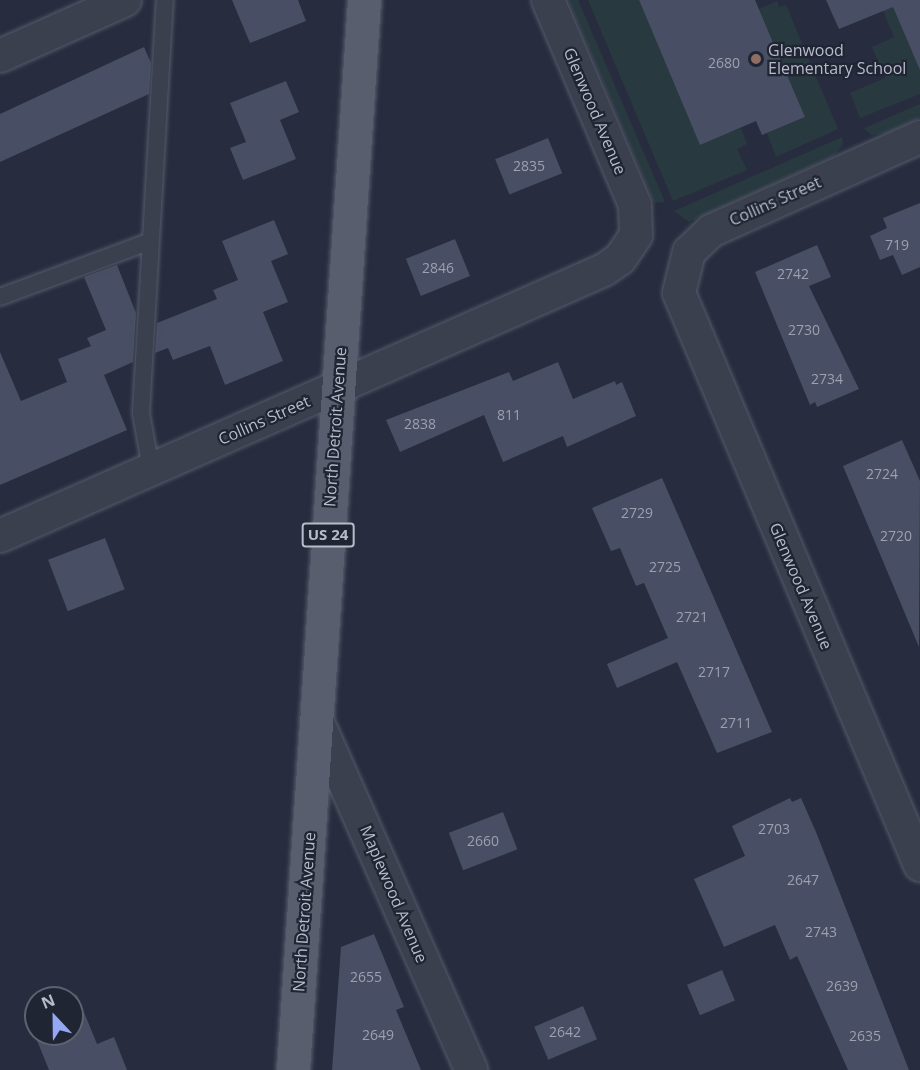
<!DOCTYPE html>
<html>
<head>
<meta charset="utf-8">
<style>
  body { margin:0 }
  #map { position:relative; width:920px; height:1070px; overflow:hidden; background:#272d3f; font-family:"Open Sans",sans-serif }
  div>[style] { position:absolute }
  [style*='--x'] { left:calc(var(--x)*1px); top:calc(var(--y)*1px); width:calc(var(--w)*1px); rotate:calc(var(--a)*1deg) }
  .green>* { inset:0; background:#293940 }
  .building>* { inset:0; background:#484e63; transform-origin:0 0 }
  .roads { filter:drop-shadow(0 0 2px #565b6a) drop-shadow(0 0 2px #565b6a) }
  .service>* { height:16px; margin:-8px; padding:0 8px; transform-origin:8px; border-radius:8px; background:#3b404f }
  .minor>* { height:32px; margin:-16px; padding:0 16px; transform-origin:16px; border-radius:16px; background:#3b404f }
  .primary>* { height:33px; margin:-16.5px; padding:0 16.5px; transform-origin:16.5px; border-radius:16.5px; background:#595e6f }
  .dots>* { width:16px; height:16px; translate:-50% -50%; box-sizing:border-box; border:3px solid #202534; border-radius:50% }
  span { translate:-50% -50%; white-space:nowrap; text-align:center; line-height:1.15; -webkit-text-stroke:4.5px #202534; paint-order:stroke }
  .number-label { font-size:14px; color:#9ca0b0 }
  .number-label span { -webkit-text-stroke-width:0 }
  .shield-label span { padding:2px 4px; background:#202534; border:2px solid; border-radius:4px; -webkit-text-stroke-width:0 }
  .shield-label { font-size:15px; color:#b8bbca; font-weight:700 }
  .poi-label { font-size:16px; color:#b8bbca }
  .left { translate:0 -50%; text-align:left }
  .street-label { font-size:16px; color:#b8bbca }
  .north { position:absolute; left:24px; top:986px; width:60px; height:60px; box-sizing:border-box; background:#202534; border:2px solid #5d6170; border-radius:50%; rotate:338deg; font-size:16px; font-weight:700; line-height:24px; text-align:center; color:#b8bbca }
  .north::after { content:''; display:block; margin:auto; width:21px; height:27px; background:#94a7f2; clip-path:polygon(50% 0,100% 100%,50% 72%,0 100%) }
</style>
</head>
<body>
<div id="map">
  <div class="green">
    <i style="clip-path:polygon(568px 0,578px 0,665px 202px,654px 203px)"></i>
    <i style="clip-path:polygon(588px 0,639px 0,700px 144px,741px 128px,747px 144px,737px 149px,747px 170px,673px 201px)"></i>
    <i style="clip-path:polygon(890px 0,911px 49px,920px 45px,920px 94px,860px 118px,850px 93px,885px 78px,872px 47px,894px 37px,880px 3px)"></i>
    <i style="clip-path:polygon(777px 1px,779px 7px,786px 5px,838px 129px,776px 157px,767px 133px,805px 117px,759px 9px)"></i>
    <i style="clip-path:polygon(920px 104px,920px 118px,884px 134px,871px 135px,864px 128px)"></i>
    <i style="clip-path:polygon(842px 137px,843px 145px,834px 156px,689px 222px,674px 211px)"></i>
  </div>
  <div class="building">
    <i style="clip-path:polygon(232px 0,298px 0,306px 21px,250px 43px)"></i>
    <i style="clip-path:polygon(639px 0,755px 0,805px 117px,762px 135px,756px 121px,700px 145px)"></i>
    <i style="clip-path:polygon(826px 0,920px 0,920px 70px,893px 7px,839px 29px)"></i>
    <i style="clip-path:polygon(144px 47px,151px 63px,149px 94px,0 162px,0 114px)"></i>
    <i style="clip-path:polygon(286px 81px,299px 112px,280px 120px,296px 159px,243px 180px,230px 148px,246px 142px,230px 103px)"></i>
    <i style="left:548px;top:138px;width:38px;height:57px;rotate:68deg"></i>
    <i style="clip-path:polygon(920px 203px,920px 267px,902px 275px,893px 255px,880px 260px,870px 236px,887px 228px,883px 218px)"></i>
    <i style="clip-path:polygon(274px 220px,288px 254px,271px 261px,288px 302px,263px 312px,283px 361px,225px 385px,210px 346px,173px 360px,168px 348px,155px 353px,157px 323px,217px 299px,213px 290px,238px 280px,222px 241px)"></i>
    <i style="left:455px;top:239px;width:40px;height:53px;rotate:68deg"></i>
    <i style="clip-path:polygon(817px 245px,831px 277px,809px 286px,859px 389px,817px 407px,815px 402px,810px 405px,755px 272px)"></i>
    <i style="clip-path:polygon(117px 265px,136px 313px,133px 362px,104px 375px,127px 430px,0 485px,0 352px,21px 401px,67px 382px,58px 359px,91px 346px,87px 338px,106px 330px,84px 277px)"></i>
    <i style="clip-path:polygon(558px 362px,573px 399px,615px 381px,616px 385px,622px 382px,636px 416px,567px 447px,563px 436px,503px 462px,484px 415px,400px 452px,386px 420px,509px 372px,513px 381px)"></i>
    <i style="clip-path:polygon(902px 440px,920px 481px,919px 647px,843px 466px)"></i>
    <i style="clip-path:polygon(662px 478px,772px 732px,717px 753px,677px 662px,617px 688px,607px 664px,668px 638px,644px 583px,636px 586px,620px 548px,611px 551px,592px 508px)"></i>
    <i style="left:105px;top:538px;width:55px;height:61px;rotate:69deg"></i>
    <i style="clip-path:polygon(790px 798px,792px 802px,801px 798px,816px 832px,909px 1070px,848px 1070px,797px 956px,790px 960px,775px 925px,724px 947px,694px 879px,745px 856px,732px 826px)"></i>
    <i style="left:503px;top:812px;width:40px;height:58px;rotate:69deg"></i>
    <i style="clip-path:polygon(374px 934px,404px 1007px,396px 1010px,421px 1070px,332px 1070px,341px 947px)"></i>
    <i style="left:722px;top:970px;width:33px;height:38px;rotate:67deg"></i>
    <i style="clip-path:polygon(77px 995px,97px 1044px,114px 1037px,127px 1070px,49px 1070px,27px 1016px,36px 1012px,36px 1034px,72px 1034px,70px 998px)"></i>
    <i style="left:583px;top:1006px;width:36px;height:53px;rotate:67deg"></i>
  </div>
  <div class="roads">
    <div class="service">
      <i style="--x:0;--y:297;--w:158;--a:-20.4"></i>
      <i style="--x:151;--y:469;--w:57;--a:-100.1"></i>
      <i style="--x:141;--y:413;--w:414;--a:-86.7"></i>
    </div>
    <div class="minor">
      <i style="--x:0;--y:56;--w:137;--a:-24.1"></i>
      <i style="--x:920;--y:137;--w:229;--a:155.8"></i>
      <i style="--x:711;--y:231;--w:30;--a:136"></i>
      <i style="--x:689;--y:252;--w:42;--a:103.7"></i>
      <i style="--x:679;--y:293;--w:621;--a:67.15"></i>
      <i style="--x:0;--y:536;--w:660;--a:-23.77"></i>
      <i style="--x:604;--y:270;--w:19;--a:-35"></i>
      <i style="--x:620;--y:259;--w:29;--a:-56"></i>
      <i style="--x:636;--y:235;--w:30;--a:-92"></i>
      <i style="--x:635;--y:205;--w:223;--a:-113"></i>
      <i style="--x:316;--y:718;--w:385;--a:66.2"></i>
    </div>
    <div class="primary">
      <i style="--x:293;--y:1070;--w:1072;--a:-86.2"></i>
    </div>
  </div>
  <div class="dots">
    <i style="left:756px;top:59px;background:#8d6e63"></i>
  </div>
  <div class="number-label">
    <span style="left:724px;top:63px">2680</span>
    <span style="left:529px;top:166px">2835</span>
    <span style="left:897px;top:245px">719</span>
    <span style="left:438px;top:268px">2846</span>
    <span style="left:793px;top:274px">2742</span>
    <span style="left:804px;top:330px">2730</span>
    <span style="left:827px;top:379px">2734</span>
    <span style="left:509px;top:415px">811</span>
    <span style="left:420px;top:424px">2838</span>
    <span style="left:882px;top:474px">2724</span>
    <span style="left:637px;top:513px">2729</span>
    <span style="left:896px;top:536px">2720</span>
    <span style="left:665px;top:567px">2725</span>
    <span style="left:692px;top:617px">2721</span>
    <span style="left:714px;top:672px">2717</span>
    <span style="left:736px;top:723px">2711</span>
    <span style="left:774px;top:829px">2703</span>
    <span style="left:483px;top:841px">2660</span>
    <span style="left:803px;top:880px">2647</span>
    <span style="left:821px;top:932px">2743</span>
    <span style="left:366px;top:977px">2655</span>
    <span style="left:842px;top:986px">2639</span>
    <span style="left:565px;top:1032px">2642</span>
    <span style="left:378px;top:1035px">2649</span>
    <span style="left:865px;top:1036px">2635</span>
  </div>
  <div class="shield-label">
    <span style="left:328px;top:535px">US 24</span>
  </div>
  <div class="poi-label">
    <span class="left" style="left:768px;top:59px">Glenwood<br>Elementary School</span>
  </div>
  <div class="street-label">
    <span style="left:595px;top:111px;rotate:67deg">Glenwood Avenue</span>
    <span style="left:775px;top:201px;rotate:-24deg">Collins Street</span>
    <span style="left:264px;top:420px;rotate:-24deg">Collins Street</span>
    <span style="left:335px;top:427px;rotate:-86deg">North Detroit Avenue</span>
    <span style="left:801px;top:586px;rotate:67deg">Glenwood Avenue</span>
    <span style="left:394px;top:894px;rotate:67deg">Maplewood Avenue</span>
    <span style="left:304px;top:912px;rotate:-86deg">North Detroit Avenue</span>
  </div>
  <div class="north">N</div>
</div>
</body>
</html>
